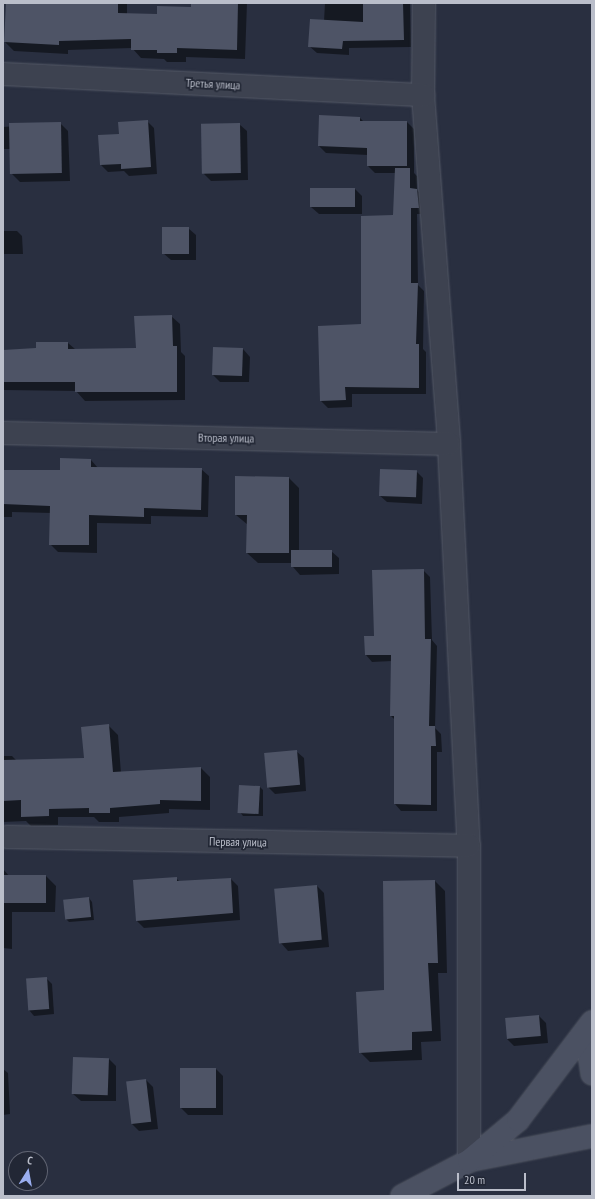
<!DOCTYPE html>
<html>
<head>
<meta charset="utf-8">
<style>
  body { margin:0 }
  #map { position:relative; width:595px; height:1199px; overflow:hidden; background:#292f40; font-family:"PT Sans Narrow",sans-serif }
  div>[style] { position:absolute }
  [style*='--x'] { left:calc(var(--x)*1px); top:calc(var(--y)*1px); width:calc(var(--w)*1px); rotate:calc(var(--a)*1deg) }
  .shadow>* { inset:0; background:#0007 }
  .building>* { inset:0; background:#4e5466; transform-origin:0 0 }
  .roads { filter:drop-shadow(0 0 1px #555a67) drop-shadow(0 0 1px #555a67) }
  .street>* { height:22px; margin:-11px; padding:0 11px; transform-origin:11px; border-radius:11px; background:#3d4250 }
  .secondary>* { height:22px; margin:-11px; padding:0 11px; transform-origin:11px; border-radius:11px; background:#4b5162 }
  span { translate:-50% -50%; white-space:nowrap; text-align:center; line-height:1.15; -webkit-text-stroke:3.5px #222735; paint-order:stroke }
  .street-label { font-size:12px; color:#babeca }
  .frame { position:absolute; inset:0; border:4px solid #babeca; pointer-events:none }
  .north { position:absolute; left:8px; top:1151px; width:40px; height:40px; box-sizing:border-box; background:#222735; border:1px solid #5f6371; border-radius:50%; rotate:11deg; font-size:11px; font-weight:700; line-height:16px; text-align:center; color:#babeca }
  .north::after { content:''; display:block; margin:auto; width:14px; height:18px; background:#9aaeef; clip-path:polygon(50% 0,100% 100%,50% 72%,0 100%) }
  .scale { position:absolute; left:457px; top:1173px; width:69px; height:18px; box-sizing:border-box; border:2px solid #babeca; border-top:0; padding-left:5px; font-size:12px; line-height:14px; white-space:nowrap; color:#babeca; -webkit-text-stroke:3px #222735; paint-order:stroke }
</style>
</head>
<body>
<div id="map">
  <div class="shadow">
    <i style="clip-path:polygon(7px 3px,127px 3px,127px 14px,158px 15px,192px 8px,192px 3px,247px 3px,245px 59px,186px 57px,186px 62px,167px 62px,164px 59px,141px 58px,132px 48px,68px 50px,68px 54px,14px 51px,5px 42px)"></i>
    <i style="clip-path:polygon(325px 3px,410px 3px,411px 47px,349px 48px,349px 55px,317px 53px,309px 46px,324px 21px)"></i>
    <i style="clip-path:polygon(360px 118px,364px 122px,407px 122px,414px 129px,414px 173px,417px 176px,417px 190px,424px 197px,425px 214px,417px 214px,418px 285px,424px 291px,423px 349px,426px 352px,426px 394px,352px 394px,352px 407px,328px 408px,321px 401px,362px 325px,394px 216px,396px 173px,375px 173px,368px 166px,368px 155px,326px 153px,319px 146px)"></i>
    <i style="clip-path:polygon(147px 121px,154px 128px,157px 174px,129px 176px,124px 171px,108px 172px,101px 165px,120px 135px)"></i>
    <i style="clip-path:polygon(60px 123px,68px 131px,70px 181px,20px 182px,12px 174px,11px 149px,3px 149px,3px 127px)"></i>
    <i style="clip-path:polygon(239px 124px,247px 131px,248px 180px,211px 181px,204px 174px)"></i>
    <i style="clip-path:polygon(355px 189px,362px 196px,362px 214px,319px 214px,311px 207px)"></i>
    <i style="clip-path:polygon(188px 228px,196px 235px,196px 260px,171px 260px,163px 253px)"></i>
    <i style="clip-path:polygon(3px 231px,17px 231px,22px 236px,23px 254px,3px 254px)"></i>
    <i style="clip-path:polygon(171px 316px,180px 324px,181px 352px,185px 356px,185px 400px,85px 401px,76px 391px,3px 390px,3px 351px,37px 349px,37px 343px,68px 343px,75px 349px,137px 349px)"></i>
    <i style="clip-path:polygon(243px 349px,250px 357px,249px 382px,220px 382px,213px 375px)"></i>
    <i style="clip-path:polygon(91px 460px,98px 468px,201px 469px,209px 476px,208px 517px,151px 516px,151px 524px,97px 523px,97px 553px,58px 552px,50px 544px,51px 513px,12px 512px,12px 517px,3px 517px,3px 471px,61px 471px)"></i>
    <i style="clip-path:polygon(416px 471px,423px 478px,422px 504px,387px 502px,379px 495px)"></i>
    <i style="clip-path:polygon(236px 477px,289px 478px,299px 488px,299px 551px,331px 551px,339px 558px,339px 574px,300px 575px,293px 567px,293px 563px,258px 563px,247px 553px,248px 525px,236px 515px)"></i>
    <i style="clip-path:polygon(423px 570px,430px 577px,432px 640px,437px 646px,435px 728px,441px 734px,442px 752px,437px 752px,437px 811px,401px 811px,395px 804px,395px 720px,391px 716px,392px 661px,372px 662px,366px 655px,375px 637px)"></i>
    <i style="clip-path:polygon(108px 725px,118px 735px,121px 773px,201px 768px,210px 777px,210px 810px,169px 809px,169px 813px,119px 817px,119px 822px,99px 822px,94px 817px,58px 817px,58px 825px,31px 826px,26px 821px,3px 822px,3px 756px,12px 756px,17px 761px,86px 759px)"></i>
    <i style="clip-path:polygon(296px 751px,304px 758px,306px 791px,275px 794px,268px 787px)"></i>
    <i style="clip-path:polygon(260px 787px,263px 790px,263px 816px,243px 816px,240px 812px)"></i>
    <i style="clip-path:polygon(3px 869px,10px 877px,46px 876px,56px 886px,55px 912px,12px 912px,12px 949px,3px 948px)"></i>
    <i style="clip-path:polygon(176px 878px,180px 882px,231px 879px,238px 886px,240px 920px,144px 928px,137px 921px,134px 881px)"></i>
    <i style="clip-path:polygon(435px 881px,445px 891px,447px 973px,438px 973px,441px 1041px,421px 1042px,422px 1060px,370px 1062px,360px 1052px)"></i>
    <i style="clip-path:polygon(317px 886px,324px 893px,329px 947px,288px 951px,281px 943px)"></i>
    <i style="clip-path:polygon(89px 898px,92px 902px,94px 920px,69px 922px,65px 918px)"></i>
    <i style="clip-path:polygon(46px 978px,52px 984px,54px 1014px,34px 1016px,29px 1010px)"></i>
    <i style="clip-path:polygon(539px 1016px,546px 1023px,548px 1043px,514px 1046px,507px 1039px)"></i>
    <i style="clip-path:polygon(109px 1059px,116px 1066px,116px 1101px,81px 1101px,73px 1094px)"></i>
    <i style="clip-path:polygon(3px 1069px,8px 1073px,10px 1114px,3px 1115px)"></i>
    <i style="clip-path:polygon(216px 1069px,223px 1076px,223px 1115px,188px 1115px,181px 1108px)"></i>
    <i style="clip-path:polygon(146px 1080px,153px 1087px,158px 1129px,139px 1131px,132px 1124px)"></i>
  </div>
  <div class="building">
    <i style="clip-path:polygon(6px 3px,118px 3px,118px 13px,157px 14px,157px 6px,191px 7px,191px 3px,238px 3px,237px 50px,177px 48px,177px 53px,157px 53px,157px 50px,131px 50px,131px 39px,59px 41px,59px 45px,4px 42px)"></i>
    <i style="clip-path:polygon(363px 3px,403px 3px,404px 40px,343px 41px,342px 49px,308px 47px,310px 19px,363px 22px)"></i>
    <i style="clip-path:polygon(319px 115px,360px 117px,360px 121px,407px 121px,407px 166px,367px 166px,367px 148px,318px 146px)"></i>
    <i style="clip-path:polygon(148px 120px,151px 167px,121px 169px,121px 164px,100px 165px,98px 135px,119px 134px,118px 122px)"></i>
    <i style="left:61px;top:122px;width:51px;height:52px;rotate:89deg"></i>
    <i style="left:240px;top:123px;width:50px;height:39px;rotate:89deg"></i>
    <i style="clip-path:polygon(395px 168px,410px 168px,410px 188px,417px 189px,419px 208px,411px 208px,411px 283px,418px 283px,416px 344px,419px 344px,419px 388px,345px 387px,346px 400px,320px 401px,318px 326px,361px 324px,361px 216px,393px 215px)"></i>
    <i style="left:355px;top:188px;width:19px;height:45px;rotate:90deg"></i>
    <i style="left:162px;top:227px;width:27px;height:27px"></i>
    <i style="clip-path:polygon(172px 315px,173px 346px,177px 346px,177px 392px,75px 392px,75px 382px,3px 382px,3px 350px,36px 348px,36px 342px,68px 342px,68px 349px,136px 348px,134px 316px)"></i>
    <i style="left:213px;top:347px;width:30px;height:28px;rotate:2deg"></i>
    <i style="clip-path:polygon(60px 458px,91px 459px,91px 467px,202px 468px,201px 510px,144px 508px,144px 517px,89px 515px,89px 545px,49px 545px,50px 506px,3px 504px,3px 470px,60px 470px)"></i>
    <i style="left:380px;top:469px;width:37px;height:27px;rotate:2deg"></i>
    <i style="clip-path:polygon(235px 476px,289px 477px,289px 553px,246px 553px,247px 515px,235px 515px)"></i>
    <i style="left:332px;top:550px;width:17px;height:41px;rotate:90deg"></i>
    <i style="clip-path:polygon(424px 569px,425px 639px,431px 639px,429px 726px,435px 726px,436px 746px,431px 746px,431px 805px,394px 804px,394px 716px,390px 716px,391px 655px,365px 655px,364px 636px,374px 636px,372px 570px)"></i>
    <i style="clip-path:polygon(109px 724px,113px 772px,201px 767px,201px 801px,160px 800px,160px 804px,110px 808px,110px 813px,89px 813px,89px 808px,49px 809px,49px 816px,21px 817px,21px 800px,3px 801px,3px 760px,84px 758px,81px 727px)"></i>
    <i style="left:297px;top:750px;width:35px;height:33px;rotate:85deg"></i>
    <i style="left:239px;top:785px;width:21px;height:28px;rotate:3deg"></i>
    <i style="left:46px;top:875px;width:28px;height:43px;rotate:90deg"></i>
    <i style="clip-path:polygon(177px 877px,177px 881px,231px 878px,233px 913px,136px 921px,133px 880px)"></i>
    <i style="clip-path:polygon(435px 880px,438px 963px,428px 963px,432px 1031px,412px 1032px,412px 1050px,359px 1053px,356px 992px,384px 990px,383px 881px)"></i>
    <i style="left:317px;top:885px;width:55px;height:43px;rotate:85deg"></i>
    <i style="left:89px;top:897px;width:20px;height:26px;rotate:84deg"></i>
    <i style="left:47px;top:977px;width:32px;height:21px;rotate:86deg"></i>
    <i style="left:539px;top:1015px;width:21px;height:34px;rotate:85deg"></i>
    <i style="left:73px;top:1057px;width:36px;height:37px;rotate:2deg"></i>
    <i style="left:180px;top:1068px;width:36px;height:40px"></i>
    <i style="left:146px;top:1079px;width:43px;height:20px;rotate:83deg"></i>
  </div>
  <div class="roads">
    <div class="street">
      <i style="--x:424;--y:3;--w:92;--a:90.6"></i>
      <i style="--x:423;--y:95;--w:350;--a:85.7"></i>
      <i style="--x:449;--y:444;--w:402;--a:87.2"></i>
      <i style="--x:469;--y:846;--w:315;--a:90"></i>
      <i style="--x:3;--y:74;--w:421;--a:2.9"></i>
      <i style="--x:3;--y:433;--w:446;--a:1.4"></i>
      <i style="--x:7;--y:837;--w:462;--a:1.1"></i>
    </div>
    <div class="secondary">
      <i style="--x:592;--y:1030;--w:15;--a:106"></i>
      <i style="--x:588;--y:1044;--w:30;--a:82"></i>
      <i style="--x:472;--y:1160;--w:122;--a:-11.3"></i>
      <i style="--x:402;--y:1196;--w:76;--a:-27.6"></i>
      <i style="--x:469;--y:1161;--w:64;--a:-39.9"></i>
      <i style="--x:518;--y:1120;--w:123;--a:-52.9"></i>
    </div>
  </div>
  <div class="street-label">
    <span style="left:213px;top:84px;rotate:3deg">Третья улица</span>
    <span style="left:226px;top:438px;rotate:1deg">Вторая улица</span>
    <span style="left:238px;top:842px;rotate:1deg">Первая улица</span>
  </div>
  <div class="frame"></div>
  <div class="north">С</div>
  <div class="scale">20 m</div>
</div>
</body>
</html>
